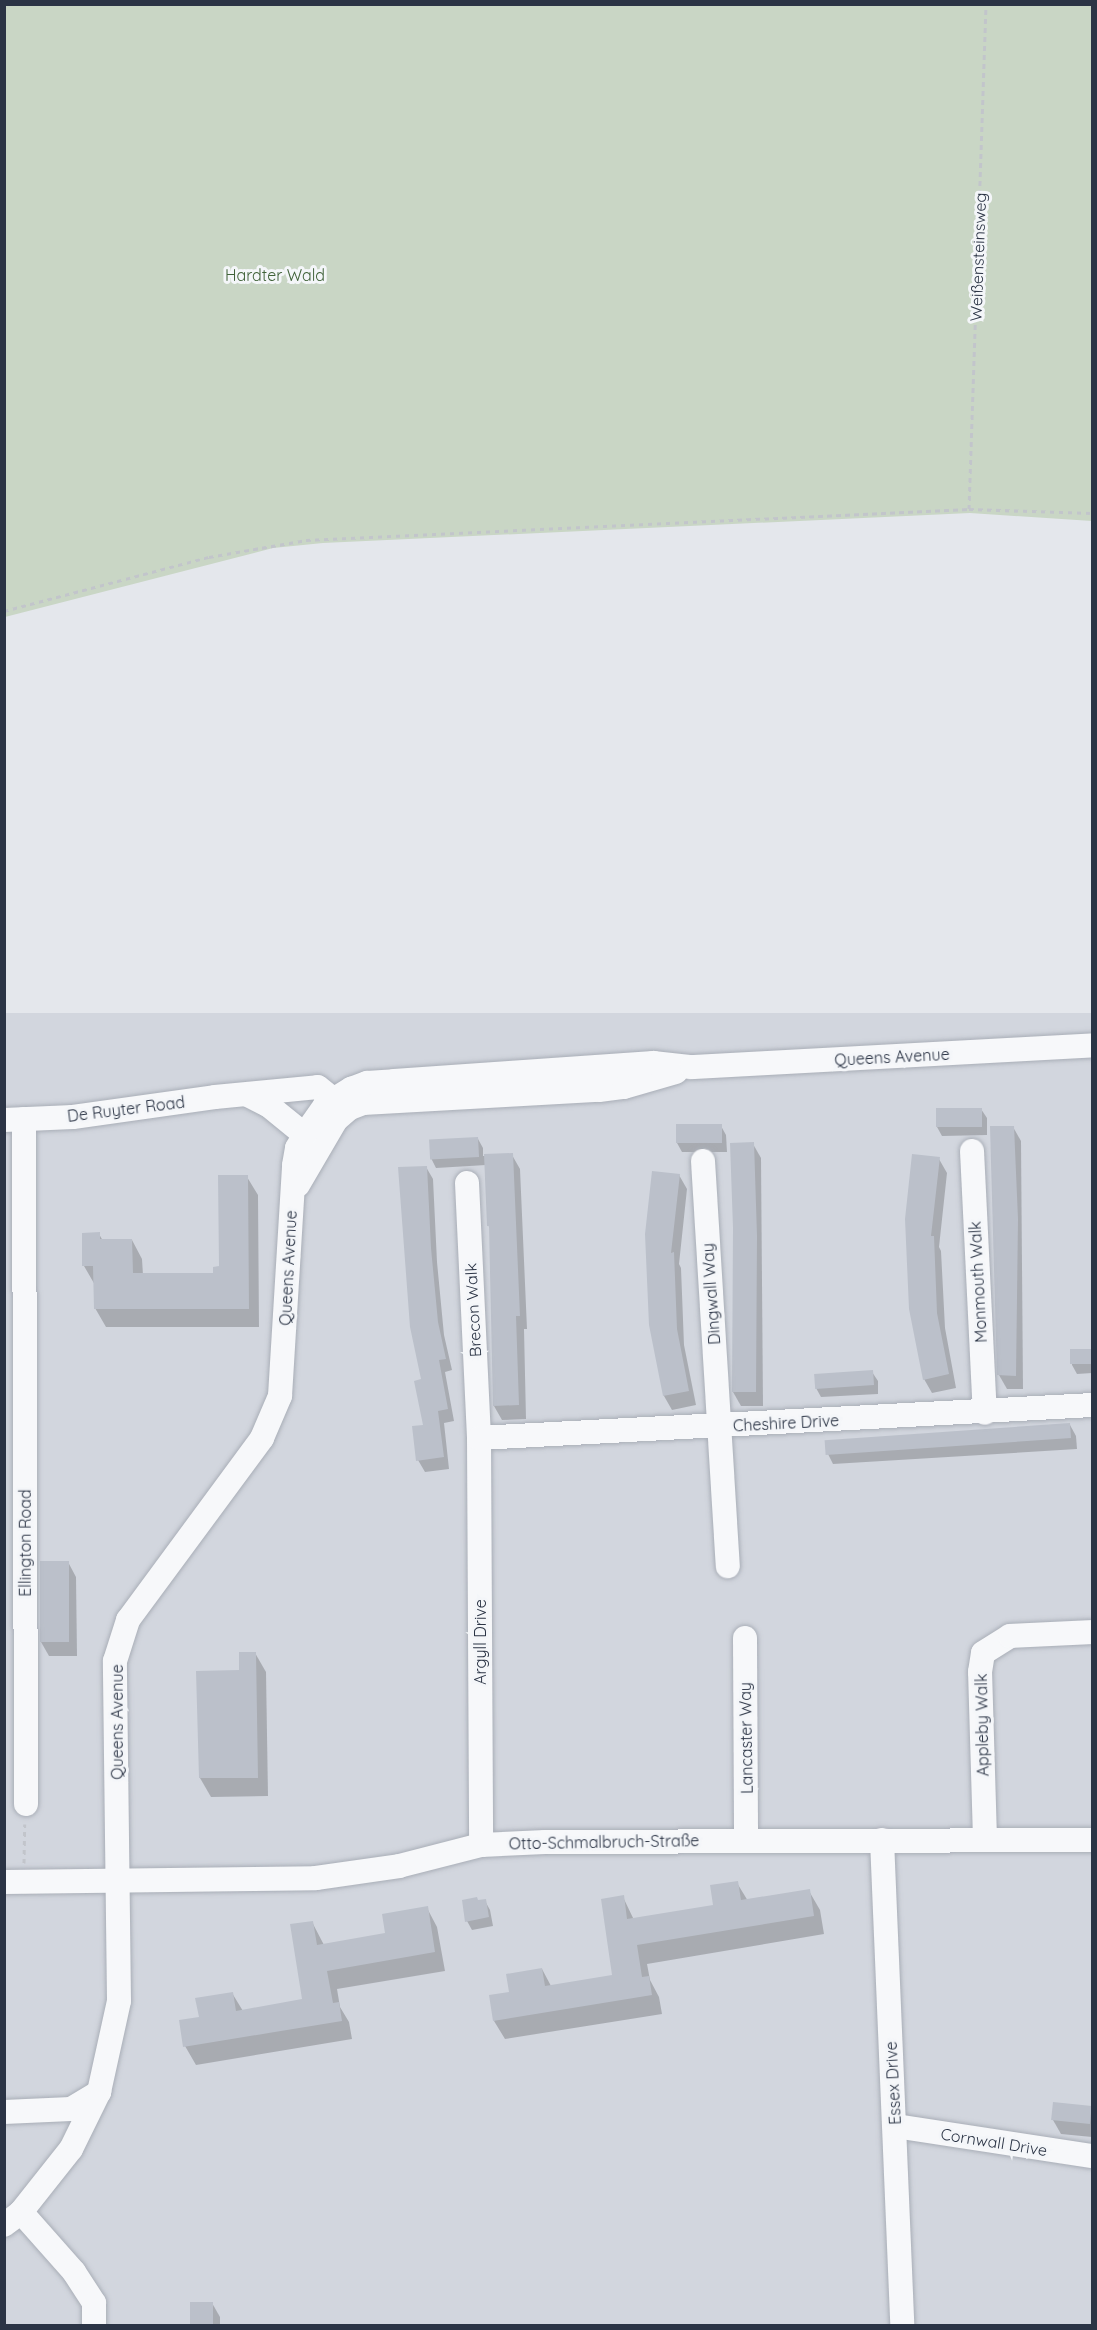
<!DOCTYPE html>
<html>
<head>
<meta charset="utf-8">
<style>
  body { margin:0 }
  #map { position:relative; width:1097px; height:2330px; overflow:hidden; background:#e4e7ec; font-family:Quicksand,sans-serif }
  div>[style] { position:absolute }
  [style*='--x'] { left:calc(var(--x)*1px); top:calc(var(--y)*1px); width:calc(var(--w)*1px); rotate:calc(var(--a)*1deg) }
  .built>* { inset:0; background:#d2d6de; transform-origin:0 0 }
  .green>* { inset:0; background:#c9d6c5 }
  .shadow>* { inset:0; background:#0003 }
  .building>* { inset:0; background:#bbc0ca; transform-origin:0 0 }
  .path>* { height:3px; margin-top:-1.5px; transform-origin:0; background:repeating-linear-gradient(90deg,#c2c5cb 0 4.5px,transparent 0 9px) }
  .roads { filter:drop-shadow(0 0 2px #a9aeb7) drop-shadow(0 0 2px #a9aeb7) }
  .minor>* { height:24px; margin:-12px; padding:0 12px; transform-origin:12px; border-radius:12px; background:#f7f8fa }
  span { translate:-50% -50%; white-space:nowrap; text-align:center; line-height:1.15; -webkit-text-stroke:6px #f4f6f9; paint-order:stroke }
  .street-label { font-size:16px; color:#2b3445 }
  .park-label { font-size:16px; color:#3f6138 }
  .frame { position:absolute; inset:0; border:6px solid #2b3445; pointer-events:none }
</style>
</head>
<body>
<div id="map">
  <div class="built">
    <i style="left:1092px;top:1013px;width:1312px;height:1089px;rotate:90deg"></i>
  </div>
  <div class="green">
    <i style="clip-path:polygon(5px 4px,1092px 5px,1092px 521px,970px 513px,323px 543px,273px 548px,5px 617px)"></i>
  </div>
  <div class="shadow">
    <i style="clip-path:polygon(981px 1109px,987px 1118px,987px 1135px,942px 1136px,937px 1127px)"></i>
    <i style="clip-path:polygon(721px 1126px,726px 1135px,727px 1152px,682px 1152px,677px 1143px)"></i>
    <i style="clip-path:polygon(1013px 1127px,1021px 1141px,1023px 1389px,1007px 1389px,999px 1375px)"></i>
    <i style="clip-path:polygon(478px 1139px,483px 1148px,483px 1156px,512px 1155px,520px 1169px,527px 1329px,524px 1329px,526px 1419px,502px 1420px,494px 1406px,491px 1230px,488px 1225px,486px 1165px,436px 1168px,431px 1158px)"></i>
    <i style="clip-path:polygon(753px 1144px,761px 1158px,763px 1406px,741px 1406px,733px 1392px,734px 1228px)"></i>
    <i style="clip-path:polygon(913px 1156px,939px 1159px,947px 1173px,939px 1247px,941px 1251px,945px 1328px,956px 1388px,932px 1393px,924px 1379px)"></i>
    <i style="clip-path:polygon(426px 1167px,433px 1179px,437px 1262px,444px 1335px,452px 1370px,445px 1372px,454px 1421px,444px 1423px,449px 1469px,425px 1472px,418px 1460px,425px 1426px)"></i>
    <i style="clip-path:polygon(679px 1175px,687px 1189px,679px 1264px,681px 1268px,684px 1345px,696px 1405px,672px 1410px,664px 1396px,650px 1324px)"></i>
    <i style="clip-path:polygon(247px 1177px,258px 1195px,259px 1327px,106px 1327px,95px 1308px,95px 1285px,84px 1266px,99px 1234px,103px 1241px,132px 1240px,142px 1259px,143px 1275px,214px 1274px,221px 1268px)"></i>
    <i style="clip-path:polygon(1092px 1351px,1092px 1373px,1077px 1374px,1072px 1365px,1071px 1352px)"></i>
    <i style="clip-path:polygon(872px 1372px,878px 1381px,878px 1394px,821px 1397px,816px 1388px)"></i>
    <i style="clip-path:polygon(1070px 1425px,1076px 1436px,1077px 1449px,833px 1464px,827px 1452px)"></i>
    <i style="clip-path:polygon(68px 1562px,76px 1577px,77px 1656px,49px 1656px,41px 1642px,41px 1563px)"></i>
    <i style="clip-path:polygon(255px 1653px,266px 1672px,268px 1796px,211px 1797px,200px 1778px,241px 1672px)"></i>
    <i style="clip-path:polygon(737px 1883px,748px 1901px,809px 1891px,820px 1910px,824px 1934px,647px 1964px,650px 1980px,659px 1997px,662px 2014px,505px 2039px,494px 2021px,510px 1993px,542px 1969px,551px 1986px,614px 1976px,623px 1897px,634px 1920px,715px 1907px)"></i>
    <i style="clip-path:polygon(485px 1901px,490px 1910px,493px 1926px,472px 1930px,467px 1921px,478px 1902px)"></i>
    <i style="clip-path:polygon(427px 1908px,437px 1927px,445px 1971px,337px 1989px,340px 2007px,349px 2022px,352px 2039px,196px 2065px,185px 2046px,200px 2018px,232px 1993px,243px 2011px,304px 2001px,312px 1922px,324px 1945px,387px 1935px)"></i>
    <i style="clip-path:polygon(1055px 2104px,1092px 2108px,1092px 2137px,1061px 2134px,1053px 2120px)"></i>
    <i style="clip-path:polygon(191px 2303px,212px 2303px,220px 2317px,220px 2326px,191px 2326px)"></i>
  </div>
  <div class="building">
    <i style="left:936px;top:1108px;width:46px;height:19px"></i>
    <i style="left:722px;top:1124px;width:19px;height:46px;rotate:90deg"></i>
    <i style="clip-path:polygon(990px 1126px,1014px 1126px,1018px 1219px,1016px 1376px,997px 1375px)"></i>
    <i style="left:478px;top:1137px;width:20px;height:49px;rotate:87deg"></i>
    <i style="clip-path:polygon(754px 1142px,757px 1236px,756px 1392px,732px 1392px,733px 1228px,730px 1143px)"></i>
    <i style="clip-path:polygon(513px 1153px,520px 1316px,516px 1316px,519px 1405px,493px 1406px,489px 1226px,487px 1226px,484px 1154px)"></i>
    <i style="clip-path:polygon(912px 1154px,940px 1157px,931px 1236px,934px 1236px,937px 1313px,949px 1374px,923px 1380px,909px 1309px,905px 1219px)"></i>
    <i style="clip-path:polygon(427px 1166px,431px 1248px,438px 1322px,446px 1359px,439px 1360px,448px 1409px,438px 1411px,444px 1457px,416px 1461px,412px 1426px,423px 1425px,414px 1381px,421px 1379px,410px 1327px,398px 1167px)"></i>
    <i style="clip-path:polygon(652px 1171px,680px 1174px,671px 1253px,674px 1252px,677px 1329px,689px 1391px,663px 1396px,649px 1325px,645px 1234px)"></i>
    <i style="clip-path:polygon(218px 1175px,248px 1175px,249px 1309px,94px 1309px,93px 1266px,82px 1266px,82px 1233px,100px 1232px,100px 1239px,132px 1239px,133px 1273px,213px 1273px,213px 1267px,219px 1266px)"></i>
    <i style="left:1092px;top:1349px;width:15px;height:22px;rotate:90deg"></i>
    <i style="left:873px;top:1370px;width:15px;height:59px;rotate:86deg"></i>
    <i style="left:1070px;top:1423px;width:15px;height:246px;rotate:86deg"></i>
    <i style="left:40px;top:1561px;width:29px;height:81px"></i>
    <i style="clip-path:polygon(239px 1652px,256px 1652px,258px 1778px,199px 1778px,196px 1671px,239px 1670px)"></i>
    <i style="clip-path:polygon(738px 1881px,741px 1900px,810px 1889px,814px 1916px,637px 1945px,642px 1977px,649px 1976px,652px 1995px,493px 2021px,489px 1995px,509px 1992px,506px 1974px,542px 1968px,545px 1986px,612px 1975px,601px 1899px,624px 1895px,627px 1919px,713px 1905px,710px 1885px)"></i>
    <i style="clip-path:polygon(477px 1897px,478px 1900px,486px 1899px,489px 1917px,465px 1922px,462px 1900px)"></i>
    <i style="clip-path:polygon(428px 1906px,435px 1952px,327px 1971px,333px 2003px,339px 2002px,342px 2021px,183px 2047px,179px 2020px,199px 2017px,195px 1998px,233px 1992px,236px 2011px,302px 1999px,290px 1924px,313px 1921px,317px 1945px,385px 1933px,382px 1914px)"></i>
    <i style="left:1053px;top:2102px;width:39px;height:18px;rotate:6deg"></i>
    <i style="left:190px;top:2302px;width:23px;height:23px"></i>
  </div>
  <div class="path">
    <i style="--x:969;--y:509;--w:505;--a:-88.07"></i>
    <i style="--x:4;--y:611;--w:212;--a:-14.8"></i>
    <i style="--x:209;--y:557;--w:98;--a:-9.9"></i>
    <i style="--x:306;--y:540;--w:664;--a:-2.68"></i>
    <i style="--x:969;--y:509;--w:123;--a:1.9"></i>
    <i style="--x:24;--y:1863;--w:39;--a:-89"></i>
  </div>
  <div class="roads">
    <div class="minor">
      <i style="--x:248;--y:1095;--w:22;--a:27"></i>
      <i style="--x:268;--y:1105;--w:62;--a:39.1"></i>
      <i style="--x:24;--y:1119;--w:685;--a:89.83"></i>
      <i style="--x:4;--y:1120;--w:69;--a:-2.5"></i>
      <i style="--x:73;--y:1117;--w:143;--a:-8"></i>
      <i style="--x:215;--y:1097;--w:103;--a:-5.5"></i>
      <i style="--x:318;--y:1087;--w:33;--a:39"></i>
      <i style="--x:972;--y:1151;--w:262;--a:87.2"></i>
      <i style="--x:703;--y:1161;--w:406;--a:86.5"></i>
      <i style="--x:467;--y:1183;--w:255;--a:87.3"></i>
      <i style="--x:479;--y:1438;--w:407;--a:89.7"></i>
      <i style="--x:298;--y:1185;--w:75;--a:-59.7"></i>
      <i style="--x:336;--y:1120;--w:18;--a:-41"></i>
      <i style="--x:350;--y:1108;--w:14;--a:-21"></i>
      <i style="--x:363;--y:1103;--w:236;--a:-3.2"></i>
      <i style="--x:599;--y:1090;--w:25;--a:-7"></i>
      <i style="--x:624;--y:1087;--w:54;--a:-16.1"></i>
      <i style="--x:479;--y:1438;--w:614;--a:-3.08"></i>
      <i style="--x:745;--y:1638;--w:201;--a:89.7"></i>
      <i style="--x:985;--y:1839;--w:167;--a:-91.7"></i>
      <i style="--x:980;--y:1672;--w:19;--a:-81"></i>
      <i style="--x:983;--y:1653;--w:32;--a:-32"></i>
      <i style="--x:1010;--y:1636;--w:82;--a:-2.8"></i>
      <i style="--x:882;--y:1840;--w:486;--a:87.6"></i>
      <i style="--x:4;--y:1882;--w:312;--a:-0.7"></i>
      <i style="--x:316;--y:1878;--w:84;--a:-8.2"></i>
      <i style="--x:399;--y:1866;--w:85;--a:-14.4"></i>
      <i style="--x:481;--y:1845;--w:64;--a:-2.7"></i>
      <i style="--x:545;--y:1842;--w:547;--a:-0.21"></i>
      <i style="--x:4;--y:2112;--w:67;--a:-2.6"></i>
      <i style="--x:71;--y:2109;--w:33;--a:-31"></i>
      <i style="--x:895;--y:2126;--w:199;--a:8.7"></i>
      <i style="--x:21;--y:2212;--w:80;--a:48.5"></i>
      <i style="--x:74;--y:2272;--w:37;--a:57"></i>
      <i style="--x:94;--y:2303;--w:23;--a:90"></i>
      <i style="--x:4;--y:2225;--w:21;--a:-37"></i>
      <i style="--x:21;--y:2212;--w:80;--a:-51.6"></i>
      <i style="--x:71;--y:2149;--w:64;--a:-63.8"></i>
      <i style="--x:99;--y:2092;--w:93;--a:-77.6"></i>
      <i style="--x:119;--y:2001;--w:340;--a:-90.7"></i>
      <i style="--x:115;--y:1661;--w:43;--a:-72.4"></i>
      <i style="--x:128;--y:1620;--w:226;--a:-53.6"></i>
      <i style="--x:262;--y:1438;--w:46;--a:-66.8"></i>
      <i style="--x:280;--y:1396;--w:231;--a:-86.5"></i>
      <i style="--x:294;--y:1165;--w:17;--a:-80"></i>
      <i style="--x:297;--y:1148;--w:16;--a:-60"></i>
      <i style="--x:305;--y:1134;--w:35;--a:-55"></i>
      <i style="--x:325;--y:1105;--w:31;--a:-32"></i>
      <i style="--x:351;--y:1089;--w:17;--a:-21"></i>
      <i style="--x:367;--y:1083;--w:27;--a:-4"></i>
      <i style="--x:394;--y:1081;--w:260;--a:-4"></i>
      <i style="--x:653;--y:1063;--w:39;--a:6"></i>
      <i style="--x:692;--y:1067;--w:401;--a:-3.1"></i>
    </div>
  </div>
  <div class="street-label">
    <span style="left:978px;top:257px;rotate:-88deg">Weißensteinsweg</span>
    <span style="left:892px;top:1057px;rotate:-3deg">Queens Avenue</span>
    <span style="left:126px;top:1109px;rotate:-7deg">De Ruyter Road</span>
    <span style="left:288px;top:1268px;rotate:-87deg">Queens Avenue</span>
    <span style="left:978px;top:1282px;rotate:-93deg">Monmouth Walk</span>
    <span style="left:711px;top:1294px;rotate:-94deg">Dingwall Way</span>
    <span style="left:473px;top:1310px;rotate:-93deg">Brecon Walk</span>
    <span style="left:786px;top:1423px;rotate:-3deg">Cheshire Drive</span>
    <span style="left:25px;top:1543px;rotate:-90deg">Ellington Road</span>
    <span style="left:480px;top:1642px;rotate:-90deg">Argyll Drive</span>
    <span style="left:117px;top:1722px;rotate:-90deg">Queens Avenue</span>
    <span style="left:982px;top:1725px;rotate:-91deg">Appleby Walk</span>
    <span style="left:746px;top:1738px;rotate:-91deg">Lancaster Way</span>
    <span style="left:604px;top:1842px;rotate:-1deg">Otto-Schmalbruch-Straße</span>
    <span style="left:893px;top:2083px;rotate:-93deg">Essex Drive</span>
    <span style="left:994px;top:2142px;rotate:9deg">Cornwall Drive</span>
  </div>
  <div class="park-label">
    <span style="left:275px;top:275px">Hardter Wald</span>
  </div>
  <div class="frame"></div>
</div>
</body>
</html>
